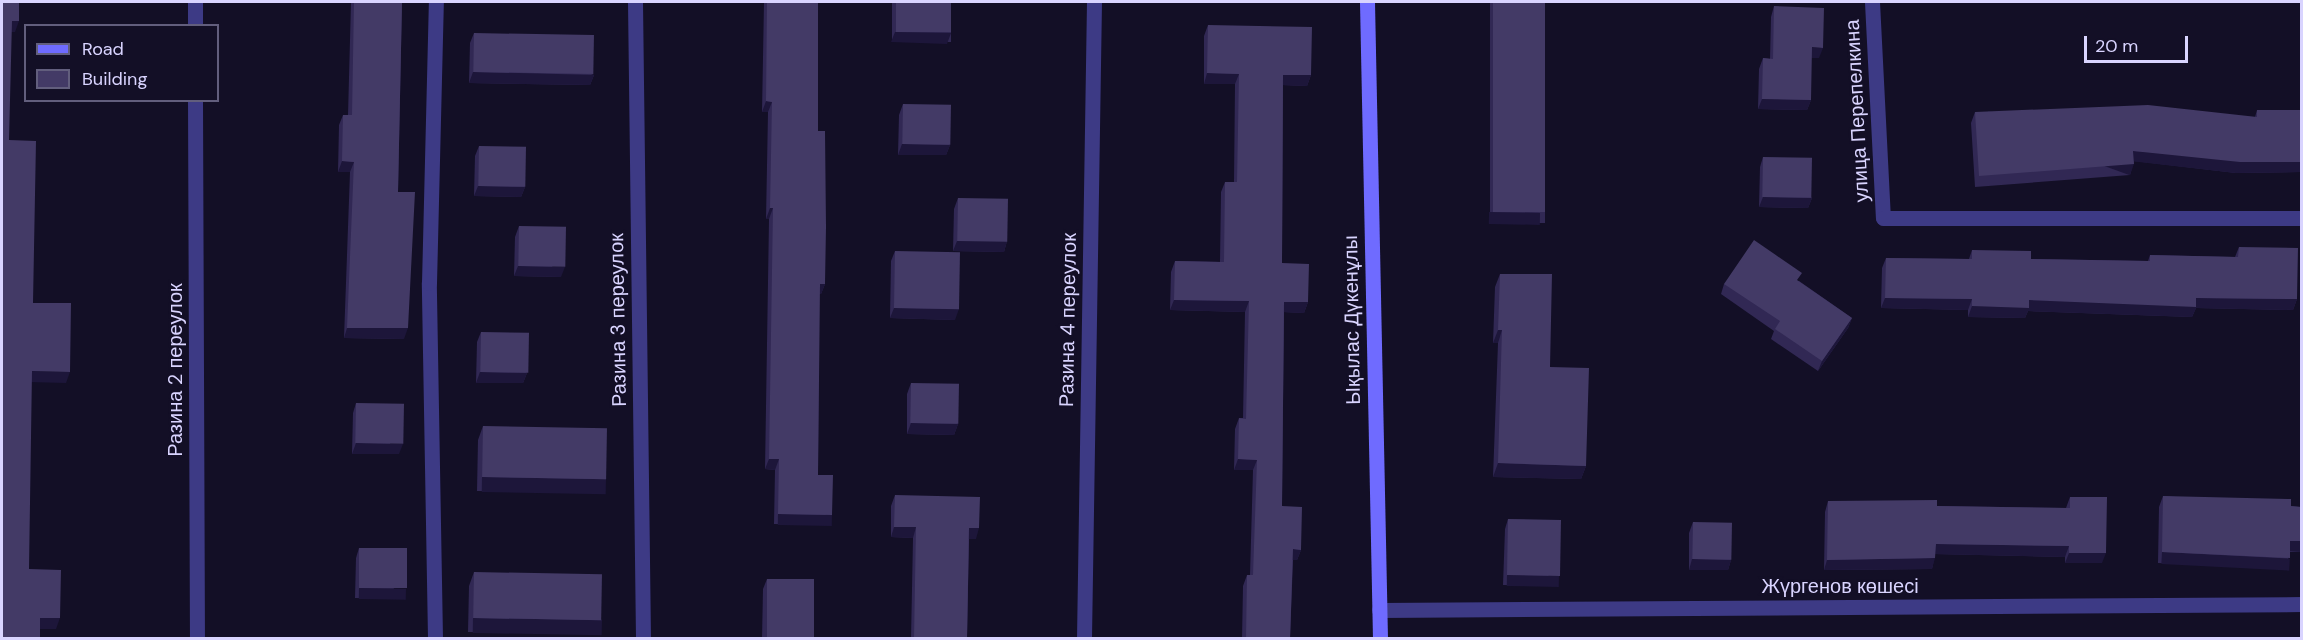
<!DOCTYPE html>
<html>
<head>
<meta charset="utf-8">
<style>
  body { margin:0 }
  #map { position:relative; width:2303px; height:640px; overflow:hidden; background:#130f26; font-family:"DM Sans",sans-serif }
  div>[style] { position:absolute }
  [style*='--x'] { left:calc(var(--x)*1px); top:calc(var(--y)*1px); width:calc(var(--w)*1px); rotate:calc(var(--a)*1deg) }
  .street>* { height:15px; margin:-7.5px; padding:0 7.5px; transform-origin:7.5px; border-radius:7.5px; background:#3d3a85 }
  .secondary>* { height:15px; margin:-7.5px; padding:0 7.5px; transform-origin:7.5px; border-radius:7.5px; background:#6f6bff }
  .wall>* { inset:0; background:#312854; transform-origin:0 0 }
  .shaded-wall>* { inset:0; background:#1d163a; transform-origin:0 0 }
  .building>* { inset:0; background:#433a66; transform-origin:0 0 }
  span { translate:-50% -50%; white-space:nowrap; text-align:center; line-height:1.15; -webkit-text-stroke:4.5px #130f26; paint-order:stroke }
  .street-label { font-size:20px; color:#d9d4ff }
  .frame { position:absolute; inset:0; border:3px solid #d9d4ff; pointer-events:none }
  .legend { position:absolute; left:24px; top:24px; width:195px; height:78px; box-sizing:border-box; background:#130f26; border:2px solid #625e7d; margin:0; padding:8px 10px; list-style:none; font-size:18px; color:#d9d4ff }
  .legend li { display:flex; align-items:center; gap:12px; height:30px }
  .legend b { width:30px; border:2px solid #625e7d }
  .scale { position:absolute; left:2084px; top:36px; width:104px; height:27px; box-sizing:border-box; border:3px solid #d9d4ff; border-top:0; padding-left:8px; font-size:18px; line-height:21px; white-space:nowrap; color:#d9d4ff; -webkit-text-stroke:4px #130f26; paint-order:stroke }
</style>
</head>
<body>
<div id="map">
  <div class="street">
    <i style="--x:195;--y:2;--w:24;--a:90"></i>
    <i style="--x:635;--y:2;--w:636;--a:89.28"></i>
    <i style="--x:1872;--y:2;--w:216;--a:87.1"></i>
    <i style="--x:1883;--y:218;--w:419;--a:0"></i>
    <i style="--x:195;--y:100;--w:538;--a:89.79"></i>
    <i style="--x:1379;--y:610;--w:923;--a:-0.37"></i>
    <i style="--x:435;--y:638;--w:355;--a:-91"></i>
    <i style="--x:429;--y:283;--w:281;--a:-88.6"></i>
    <i style="--x:1084;--y:638;--w:636;--a:-89.1"></i>
  </div>
  <div class="secondary">
    <i style="--x:1367;--y:2;--w:636;--a:88.83"></i>
  </div>
  <div class="wall">
    <i style="clip-path:polygon(351px 2px,402px 2px,398px 192px,404px 339px,344px 338px,350px 172px,338px 172px,339px 125px,343px 115px,348px 115px)"></i>
    <i style="clip-path:polygon(764px 2px,818px 2px,818px 131px,825px 284px,821px 294px,819px 294px,818px 475px,828px 525px,774px 524px,775px 470px,765px 469px,769px 219px,766px 219px,768px 112px,762px 112px)"></i>
    <i style="left:892px;top:2px;width:59px;height:40px"></i>
    <i style="left:1490px;top:2px;width:55px;height:221px"></i>
    <i style="clip-path:polygon(1774px 6px,1819px 58px,1811px 58px,1811px 100px,1807px 110px,1758px 109px,1759px 69px,1763px 58px,1770px 59px,1771px 17px)"></i>
    <i style="clip-path:polygon(1208px 25px,1311px 75px,1307px 86px,1283px 85px,1282px 263px,1308px 302px,1304px 313px,1284px 312px,1282px 506px,1301px 550px,1297px 560px,1293px 560px,1290px 639px,1242px 639px,1243px 586px,1247px 575px,1250px 575px,1253px 470px,1234px 470px,1235px 429px,1239px 418px,1243px 418px,1245px 312px,1170px 310px,1171px 272px,1175px 261px,1220px 262px,1221px 192px,1225px 182px,1234px 182px,1235px 84px,1204px 84px,1204px 36px)"></i>
    <i style="clip-path:polygon(474px 33px,594px 75px,590px 85px,469px 83px,470px 43px)"></i>
    <i style="clip-path:polygon(903px 104px,950px 145px,946px 155px,898px 155px,899px 115px)"></i>
    <i style="clip-path:polygon(2257px 110px,2301px 110px,2301px 172px,2236px 173px,2134px 161px,2130px 175px,1975px 187px,1971px 123px,1975px 112px,2255px 117px)"></i>
    <i style="clip-path:polygon(479px 146px,525px 187px,521px 197px,474px 196px,475px 156px)"></i>
    <i style="clip-path:polygon(1763px 157px,1812px 198px,1808px 208px,1759px 207px,1760px 167px)"></i>
    <i style="clip-path:polygon(958px 198px,1007px 241px,1004px 252px,953px 251px,954px 209px)"></i>
    <i style="clip-path:polygon(519px 226px,561px 277px,514px 276px,515px 237px)"></i>
    <i style="clip-path:polygon(2239px 247px,2297px 299px,2293px 310px,2196px 308px,2192px 317px,2028px 311px,2025px 318px,1968px 317px,1968px 310px,1881px 308px,1882px 268px,1886px 258px,1969px 259px,1972px 250px,2031px 259px,2148px 261px,2150px 255px,2235px 257px)"></i>
    <i style="clip-path:polygon(895px 251px,955px 320px,890px 318px,891px 261px)"></i>
    <i style="clip-path:polygon(1500px 274px,1550px 367px,1586px 466px,1581px 479px,1493px 477px,1498px 343px,1493px 343px,1495px 287px)"></i>
    <i style="clip-path:polygon(1799px 281px,1852px 318px,1848px 328px,1818px 371px,1771px 339px,1774px 331px,1721px 294px,1724px 284px)"></i>
    <i style="clip-path:polygon(481px 332px,527px 373px,523px 383px,476px 383px,477px 342px)"></i>
    <i style="clip-path:polygon(911px 383px,958px 424px,954px 435px,907px 434px,907px 394px)"></i>
    <i style="clip-path:polygon(356px 403px,399px 454px,352px 454px,353px 413px)"></i>
    <i style="clip-path:polygon(483px 426px,606px 479px,601px 493px,477px 491px,478px 440px)"></i>
    <i style="clip-path:polygon(895px 495px,976px 539px,969px 539px,967px 639px,911px 639px,913px 538px,891px 537px,891px 506px)"></i>
    <i style="clip-path:polygon(2163px 496px,2301px 507px,2301px 552px,2290px 552px,2286px 568px,2158px 563px,2159px 507px)"></i>
    <i style="clip-path:polygon(2070px 497px,2102px 563px,2065px 563px,2065px 557px,1935px 554px,1932px 569px,1824px 570px,1825px 512px,1828px 501px,1937px 506px,2066px 508px)"></i>
    <i style="clip-path:polygon(1508px 519px,1556px 586px,1503px 585px,1505px 529px)"></i>
    <i style="clip-path:polygon(1693px 522px,1731px 560px,1728px 570px,1689px 570px,1689px 533px)"></i>
    <i style="clip-path:polygon(359px 548px,403px 599px,355px 598px,356px 558px)"></i>
    <i style="clip-path:polygon(474px 572px,602px 620px,597px 634px,468px 632px,469px 586px)"></i>
    <i style="clip-path:polygon(767px 579px,813px 639px,762px 639px,763px 589px)"></i>
  </div>
  <div class="shaded-wall">
    <i style="clip-path:polygon(12px 21px,19px 21px,15px 32px,8px 32px)"></i>
    <i style="clip-path:polygon(895px 32px,951px 33px,947px 44px,891px 42px)"></i>
    <i style="clip-path:polygon(1812px 47px,1823px 48px,1819px 58px,1808px 58px)"></i>
    <i style="clip-path:polygon(473px 72px,594px 75px,590px 85px,469px 83px)"></i>
    <i style="clip-path:polygon(1207px 73px,1239px 74px,1235px 84px,1204px 84px)"></i>
    <i style="clip-path:polygon(1283px 75px,1311px 75px,1307px 86px,1279px 85px)"></i>
    <i style="clip-path:polygon(1762px 99px,1811px 100px,1807px 110px,1758px 109px)"></i>
    <i style="clip-path:polygon(766px 101px,772px 102px,768px 112px,762px 112px)"></i>
    <i style="clip-path:polygon(902px 144px,950px 145px,946px 155px,898px 155px)"></i>
    <i style="clip-path:polygon(2133px 151px,2301px 162px,2301px 172px,2236px 173px,2130px 161px)"></i>
    <i style="clip-path:polygon(342px 161px,354px 162px,350px 172px,338px 172px)"></i>
    <i style="left:2134px;top:164px;width:12px;height:155px;rotate:110deg"></i>
    <i style="clip-path:polygon(478px 186px,525px 187px,521px 197px,474px 196px)"></i>
    <i style="clip-path:polygon(1763px 197px,1812px 198px,1808px 208px,1759px 207px)"></i>
    <i style="clip-path:polygon(770px 208px,773px 208px,769px 219px,766px 219px)"></i>
    <i style="left:1489px;top:212px;width:51px;height:12px;rotate:1deg"></i>
    <i style="clip-path:polygon(957px 241px,1007px 241px,1004px 252px,953px 251px)"></i>
    <i style="clip-path:polygon(518px 266px,565px 267px,561px 277px,514px 276px)"></i>
    <i style="clip-path:polygon(820px 284px,825px 284px,821px 294px,816px 294px)"></i>
    <i style="clip-path:polygon(1885px 298px,1972px 299px,1968px 310px,1881px 308px)"></i>
    <i style="clip-path:polygon(2196px 298px,2297px 299px,2293px 310px,2196px 308px,2192px 317px,2028px 311px,2025px 318px,1968px 317px,1972px 306px,2029px 300px)"></i>
    <i style="clip-path:polygon(1174px 300px,1249px 301px,1245px 312px,1170px 310px)"></i>
    <i style="clip-path:polygon(1284px 302px,1308px 302px,1304px 313px,1281px 312px)"></i>
    <i style="clip-path:polygon(894px 308px,959px 309px,955px 320px,890px 318px)"></i>
    <i style="clip-path:polygon(1852px 318px,1848px 328px,1818px 371px,1822px 361px)"></i>
    <i style="clip-path:polygon(347px 328px,408px 328px,404px 339px,344px 338px)"></i>
    <i style="clip-path:polygon(1498px 330px,1502px 330px,1498px 343px,1493px 343px)"></i>
    <i style="clip-path:polygon(32px 371px,70px 372px,66px 383px,28px 382px)"></i>
    <i style="clip-path:polygon(480px 372px,527px 373px,523px 383px,476px 383px)"></i>
    <i style="clip-path:polygon(911px 423px,958px 424px,954px 435px,907px 434px)"></i>
    <i style="clip-path:polygon(356px 443px,403px 444px,399px 454px,352px 454px)"></i>
    <i style="clip-path:polygon(769px 459px,779px 459px,775px 470px,765px 469px)"></i>
    <i style="clip-path:polygon(1238px 459px,1257px 460px,1253px 470px,1234px 470px)"></i>
    <i style="clip-path:polygon(1498px 463px,1586px 466px,1581px 479px,1493px 477px)"></i>
    <i style="left:482px;top:477px;width:124px;height:15px;rotate:1deg"></i>
    <i style="left:778px;top:514px;width:54px;height:11px;rotate:1deg"></i>
    <i style="clip-path:polygon(894px 527px,916px 527px,913px 538px,891px 537px)"></i>
    <i style="clip-path:polygon(969px 528px,979px 528px,976px 539px,965px 539px)"></i>
    <i style="clip-path:polygon(2290px 541px,2301px 541px,2301px 552px,2287px 551px)"></i>
    <i style="clip-path:polygon(1936px 544px,2069px 546px,2065px 557px,1932px 554px)"></i>
    <i style="clip-path:polygon(1293px 549px,1301px 550px,1297px 560px,1289px 560px)"></i>
    <i style="left:2162px;top:552px;width:128px;height:12px;rotate:3deg"></i>
    <i style="clip-path:polygon(2069px 553px,2106px 553px,2102px 563px,2065px 563px)"></i>
    <i style="clip-path:polygon(1935px 558px,1932px 569px,1824px 570px,1827px 560px)"></i>
    <i style="clip-path:polygon(1692px 559px,1731px 560px,1728px 570px,1689px 570px)"></i>
    <i style="left:1507px;top:575px;width:52px;height:11px;rotate:1deg"></i>
    <i style="left:359px;top:588px;width:47px;height:11px;rotate:1deg"></i>
    <i style="clip-path:polygon(40px 618px,60px 618px,56px 629px,36px 629px)"></i>
    <i style="left:473px;top:618px;width:129px;height:15px;rotate:1deg"></i>
  </div>
  <div class="building">
    <i style="clip-path:polygon(2px 2px,19px 2px,19px 21px,12px 21px,9px 140px,36px 141px,33px 303px,71px 303px,70px 372px,32px 371px,29px 569px,61px 570px,60px 618px,40px 618px,40px 639px,2px 639px)"></i>
    <i style="clip-path:polygon(354px 2px,402px 2px,398px 192px,415px 192px,408px 328px,347px 328px,354px 162px,342px 161px,343px 115px,352px 115px)"></i>
    <i style="clip-path:polygon(767px 2px,818px 2px,818px 131px,825px 131px,826px 227px,825px 284px,820px 284px,818px 475px,833px 475px,832px 515px,778px 514px,779px 459px,769px 459px,773px 208px,770px 208px,772px 102px,766px 101px)"></i>
    <i style="left:896px;top:2px;width:55px;height:30px"></i>
    <i style="left:1493px;top:2px;width:52px;height:210px"></i>
    <i style="clip-path:polygon(1774px 6px,1824px 8px,1823px 48px,1812px 47px,1811px 100px,1762px 99px,1763px 58px,1773px 59px)"></i>
    <i style="clip-path:polygon(1208px 25px,1312px 27px,1311px 75px,1283px 75px,1282px 263px,1309px 264px,1308px 302px,1284px 302px,1282px 506px,1302px 507px,1301px 550px,1293px 549px,1290px 639px,1246px 639px,1247px 575px,1253px 575px,1257px 460px,1238px 459px,1239px 418px,1246px 419px,1249px 301px,1174px 300px,1175px 261px,1224px 262px,1225px 182px,1237px 182px,1239px 74px,1207px 73px)"></i>
    <i style="left:474px;top:33px;width:120px;height:39px;rotate:1deg"></i>
    <i style="left:903px;top:104px;width:48px;height:40px;rotate:1deg"></i>
    <i style="clip-path:polygon(2148px 105px,2257px 117px,2257px 110px,2301px 110px,2301px 162px,2240px 162px,2133px 151px,2134px 164px,1979px 176px,1975px 112px)"></i>
    <i style="left:479px;top:146px;width:47px;height:40px;rotate:1deg"></i>
    <i style="left:1763px;top:157px;width:49px;height:40px;rotate:1deg"></i>
    <i style="left:958px;top:198px;width:50px;height:43px;rotate:1deg"></i>
    <i style="left:519px;top:226px;width:47px;height:40px;rotate:1deg"></i>
    <i style="clip-path:polygon(1754px 240px,1802px 273px,1797px 280px,1852px 318px,1822px 361px,1775px 329px,1780px 321px,1724px 284px)"></i>
    <i style="clip-path:polygon(2239px 247px,2298px 248px,2297px 299px,2196px 298px,2196px 307px,2029px 300px,2029px 308px,1972px 306px,1972px 299px,1885px 298px,1886px 258px,1972px 259px,1972px 250px,2031px 251px,2031px 259px,2150px 261px,2150px 255px,2238px 257px)"></i>
    <i style="left:895px;top:251px;width:65px;height:57px;rotate:1deg"></i>
    <i style="clip-path:polygon(1500px 274px,1552px 274px,1550px 367px,1589px 368px,1586px 466px,1498px 463px,1502px 330px,1498px 330px)"></i>
    <i style="left:481px;top:332px;width:48px;height:40px;rotate:1deg"></i>
    <i style="left:911px;top:383px;width:48px;height:40px;rotate:1deg"></i>
    <i style="left:356px;top:403px;width:48px;height:40px;rotate:1deg"></i>
    <i style="left:483px;top:426px;width:124px;height:51px;rotate:1deg"></i>
    <i style="clip-path:polygon(895px 495px,980px 497px,979px 528px,969px 528px,967px 639px,914px 639px,916px 527px,894px 527px)"></i>
    <i style="clip-path:polygon(2163px 496px,2291px 499px,2291px 506px,2301px 507px,2301px 541px,2290px 541px,2290px 558px,2162px 552px)"></i>
    <i style="clip-path:polygon(2070px 497px,2107px 497px,2106px 553px,2069px 553px,2069px 546px,1936px 544px,1935px 558px,1827px 560px,1828px 501px,1937px 500px,1937px 506px,2070px 508px)"></i>
    <i style="left:1508px;top:519px;width:53px;height:56px;rotate:1deg"></i>
    <i style="left:1693px;top:522px;width:39px;height:37px;rotate:1deg"></i>
    <i style="left:359px;top:548px;width:48px;height:40px"></i>
    <i style="left:474px;top:572px;width:128px;height:46px;rotate:1deg"></i>
    <i style="left:767px;top:579px;width:47px;height:60px"></i>
  </div>
  <div class="street-label">
    <span style="left:1857px;top:111px;rotate:-93deg">улица Перепелкина</span>
    <span style="left:618px;top:320px;rotate:-91deg">Разина 3 переулок</span>
    <span style="left:1068px;top:320px;rotate:-89deg">Разина 4 переулок</span>
    <span style="left:1352px;top:320px;rotate:-91deg">Ықылас Дүкенұлы</span>
    <span style="left:175px;top:370px;rotate:-90deg">Разина 2 переулок</span>
    <span style="left:1840px;top:586px">Жүргенов көшесі</span>
  </div>
  <div class="frame"></div>
  <ul class="legend">
  <li><b style="height:8px;background:#6f6bff"></b>Road</li>
  <li><b style="height:16px;background:#433a66"></b>Building</li>
  </ul>
  <div class="scale">20 m</div>
</div>
</body>
</html>
